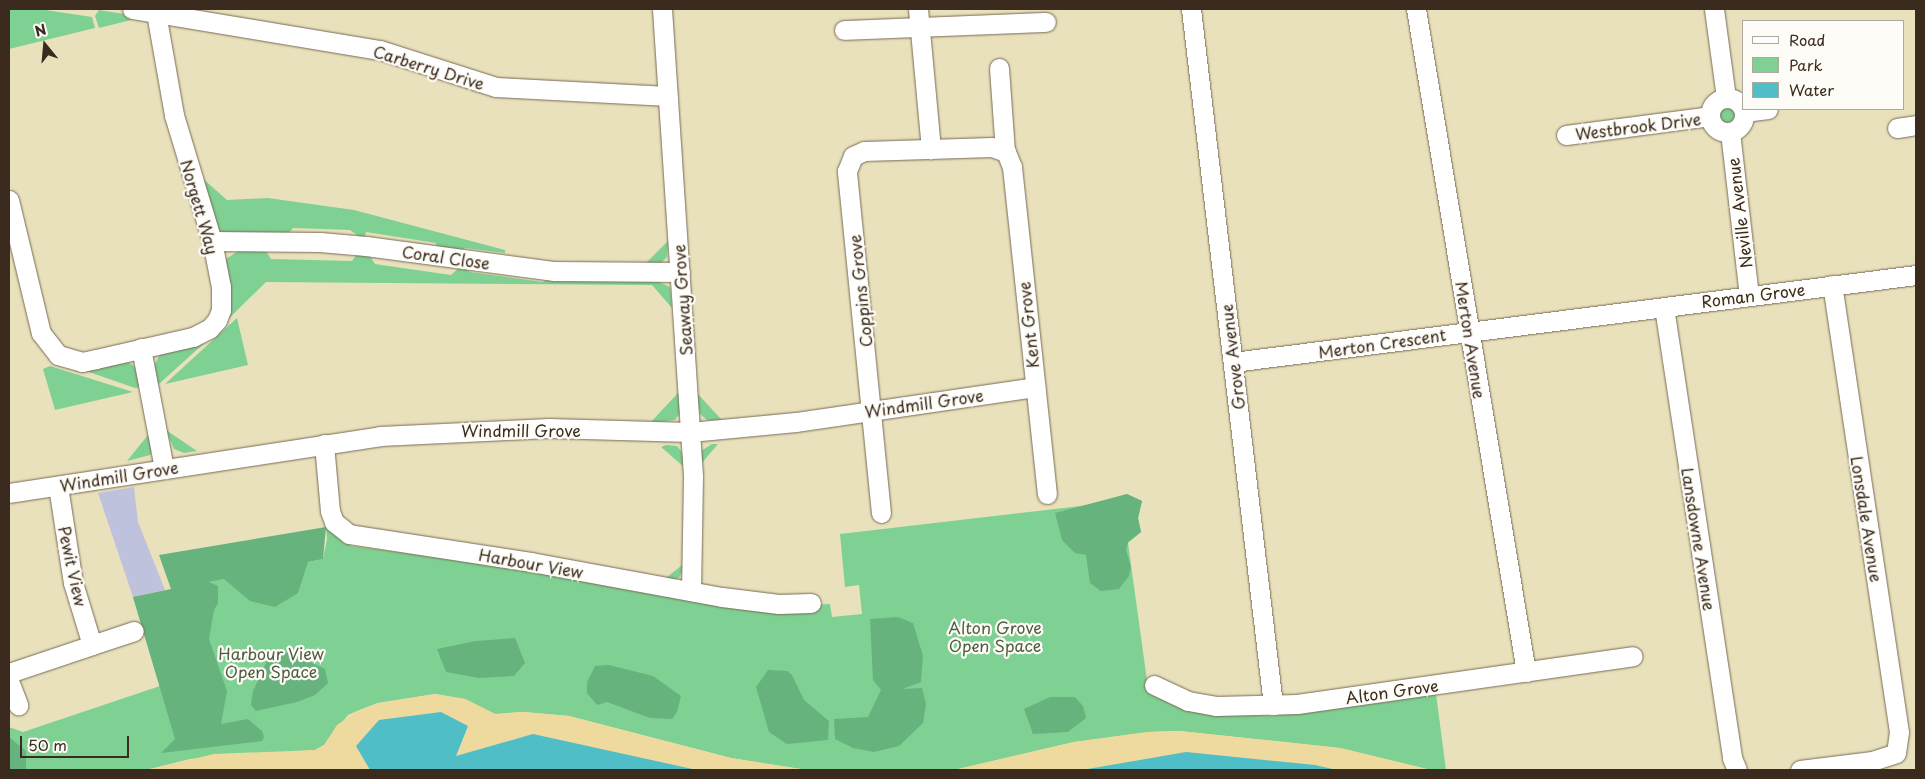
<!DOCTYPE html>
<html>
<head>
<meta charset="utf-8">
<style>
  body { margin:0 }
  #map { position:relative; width:1925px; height:779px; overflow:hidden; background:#e9e1bc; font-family:"Playpen Sans",sans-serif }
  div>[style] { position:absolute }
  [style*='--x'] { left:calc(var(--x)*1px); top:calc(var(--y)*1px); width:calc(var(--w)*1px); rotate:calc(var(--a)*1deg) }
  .industrial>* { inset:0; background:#bfc2dd }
  .green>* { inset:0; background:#7fd193 }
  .round { border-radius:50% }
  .forest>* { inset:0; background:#67b37d }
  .sand>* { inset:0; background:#eeda9e }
  .water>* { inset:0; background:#50bec6 }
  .roads { filter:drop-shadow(0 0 1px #786a55) drop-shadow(0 0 1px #786a55) }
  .minor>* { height:19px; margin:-9.5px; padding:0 9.5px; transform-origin:9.5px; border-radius:9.5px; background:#fff }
  .minor>.ring { margin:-9.5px; padding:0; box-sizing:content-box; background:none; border:19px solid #fff; border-radius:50% }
  span { translate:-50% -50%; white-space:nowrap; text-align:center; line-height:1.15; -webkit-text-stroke:4.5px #fdfcf7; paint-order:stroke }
  .street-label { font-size:16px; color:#3b2a1e }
  .park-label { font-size:16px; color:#4f5c41 }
  .frame { position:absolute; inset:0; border:10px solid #3b2a1e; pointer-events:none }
  .legend { position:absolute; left:1742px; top:20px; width:162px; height:90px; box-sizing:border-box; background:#fdfcf7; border:1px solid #afa8a0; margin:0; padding:6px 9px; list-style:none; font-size:15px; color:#3b2a1e }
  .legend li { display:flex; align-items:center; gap:10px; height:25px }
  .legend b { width:25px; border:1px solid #afa8a0 }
  .north { position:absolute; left:20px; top:20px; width:50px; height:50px; -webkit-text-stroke:4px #fdfcf7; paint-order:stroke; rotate:343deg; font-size:14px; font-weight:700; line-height:20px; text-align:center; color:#3b2a1e }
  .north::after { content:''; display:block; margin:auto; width:18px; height:22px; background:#3b2a1e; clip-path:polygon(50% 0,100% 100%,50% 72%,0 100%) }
  .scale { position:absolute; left:20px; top:736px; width:109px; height:22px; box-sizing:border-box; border:2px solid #3b2a1e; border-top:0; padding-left:6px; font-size:15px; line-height:18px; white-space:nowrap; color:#3b2a1e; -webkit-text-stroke:4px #fdfcf7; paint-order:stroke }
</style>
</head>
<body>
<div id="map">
  <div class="industrial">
    <i style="clip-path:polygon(134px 487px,138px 522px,165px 590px,133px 597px,98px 493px)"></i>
  </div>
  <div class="green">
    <i style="clip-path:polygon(9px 9px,39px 9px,92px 17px,95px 28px,9px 49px)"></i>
    <i style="clip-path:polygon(99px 10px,143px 17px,99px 28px,95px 16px)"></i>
    <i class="round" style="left:1717px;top:105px;width:20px;height:20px"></i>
    <i style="clip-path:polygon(192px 169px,227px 200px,268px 198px,354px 210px,505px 250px,505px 253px,465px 248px,460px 252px,436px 248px,436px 243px,366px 232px,364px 240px,350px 230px,293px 228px,288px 234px,222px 233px,209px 227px)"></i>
    <i style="clip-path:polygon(668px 241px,667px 257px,661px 263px,643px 266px)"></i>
    <i style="clip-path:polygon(264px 248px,271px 259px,352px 261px,359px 251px,368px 253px,375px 264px,451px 275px,461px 266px,470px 272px,543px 282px,552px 277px,652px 279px,670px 287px,672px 308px,652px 285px,266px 282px,222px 325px,226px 259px,241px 249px)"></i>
    <i style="clip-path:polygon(237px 318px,248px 365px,165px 384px)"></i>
    <i style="clip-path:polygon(211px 337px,160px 383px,156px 385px,153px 368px,161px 352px)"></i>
    <i style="clip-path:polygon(126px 361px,134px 366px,143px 387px,135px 388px,86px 371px,86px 367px)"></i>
    <i style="clip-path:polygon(50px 366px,133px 392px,55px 410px,43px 369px)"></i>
    <i style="clip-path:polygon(696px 392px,722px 420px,707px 420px,700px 414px)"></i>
    <i style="clip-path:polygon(678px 393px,681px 394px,680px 413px,675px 420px,650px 423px)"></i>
    <i style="clip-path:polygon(152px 430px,154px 448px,150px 455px,127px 461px)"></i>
    <i style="clip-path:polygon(166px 430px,197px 451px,184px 453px,174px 449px)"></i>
    <i style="clip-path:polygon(712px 444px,718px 444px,701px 464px,701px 451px)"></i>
    <i style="clip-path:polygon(666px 445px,677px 446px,681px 451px,685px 468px,661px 447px)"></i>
    <i style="clip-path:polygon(320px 453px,336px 525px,351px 546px,811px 605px,830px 604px,832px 617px,862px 614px,859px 585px,845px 587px,840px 534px,1089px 505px,1127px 494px,1142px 501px,1138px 518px,1141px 532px,1128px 543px,1148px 688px,1202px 712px,1274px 716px,1436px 694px,1446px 770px,1431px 770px,1340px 748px,1179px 731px,1148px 732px,1074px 742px,954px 770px,807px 770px,731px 758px,569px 716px,523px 712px,495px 714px,465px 699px,435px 694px,378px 703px,357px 711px,348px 715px,324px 745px,315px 750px,190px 759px,146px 770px,9px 770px,9px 727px,23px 732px,160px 686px,133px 597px,323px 559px,327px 539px)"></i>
    <i style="clip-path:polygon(687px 561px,679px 578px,661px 582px)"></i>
  </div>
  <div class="forest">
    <i style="clip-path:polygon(1127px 494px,1142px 501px,1138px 518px,1141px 532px,1128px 542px,1126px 550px,1131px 567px,1129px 576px,1119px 589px,1101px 591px,1090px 583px,1086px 555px,1075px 553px,1062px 540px,1055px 513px)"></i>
    <i style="clip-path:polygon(326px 527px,323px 559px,308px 562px,298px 593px,275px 607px,250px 601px,224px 579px,209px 582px,218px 586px,218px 603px,214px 610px,209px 639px,227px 691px,221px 724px,248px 719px,262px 731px,264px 737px,262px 741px,161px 753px,175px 739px,133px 597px,171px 589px,159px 555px)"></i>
    <i style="clip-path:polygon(898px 617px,913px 623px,923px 656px,921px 682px,902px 689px,922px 688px,926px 704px,923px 723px,899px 746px,874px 752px,853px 748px,835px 739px,834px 719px,868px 717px,881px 690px,873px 680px,870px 619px)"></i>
    <i style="clip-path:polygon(515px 638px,525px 663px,514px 676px,479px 678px,446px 672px,437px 649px,476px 641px)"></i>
    <i style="clip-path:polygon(272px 650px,291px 653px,325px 669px,328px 683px,315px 695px,297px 702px,256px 711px,251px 705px,253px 691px)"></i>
    <i style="clip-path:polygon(609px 665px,653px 676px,681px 696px,677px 712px,672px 719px,650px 718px,607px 702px,597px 705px,587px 693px,587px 682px,595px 666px)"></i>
    <i style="clip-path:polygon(768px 670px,787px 671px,792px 675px,804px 700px,829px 721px,828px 740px,787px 744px,769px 732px,756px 687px)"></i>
    <i style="clip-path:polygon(1050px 697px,1075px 697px,1083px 706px,1086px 718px,1068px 732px,1033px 734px,1024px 709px)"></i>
    <i style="clip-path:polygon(9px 737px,26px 751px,26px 770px,9px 770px)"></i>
  </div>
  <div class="sand">
    <i style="clip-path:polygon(435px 694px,465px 699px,495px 714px,523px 712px,569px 716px,731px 758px,807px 770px,146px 770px,214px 754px,315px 750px,324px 745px,337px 725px,357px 711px,378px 703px)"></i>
    <i style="clip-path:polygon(1179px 731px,1340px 748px,1431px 770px,954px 770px,1074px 742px,1148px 732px)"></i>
  </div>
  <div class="water">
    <i style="clip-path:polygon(441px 712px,468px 726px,456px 756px,533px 734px,697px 770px,370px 770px,356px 746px,379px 720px)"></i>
    <i style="clip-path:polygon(1186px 752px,1315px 765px,1337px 770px,1082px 770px)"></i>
  </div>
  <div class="roads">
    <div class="minor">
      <i style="--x:132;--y:9;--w:251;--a:9.4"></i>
      <i style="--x:380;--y:50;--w:122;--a:17.7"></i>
      <i style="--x:496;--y:87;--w:172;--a:3"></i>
      <i style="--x:662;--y:9;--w:469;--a:86.2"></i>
      <i style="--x:693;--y:477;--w:114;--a:91"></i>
      <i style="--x:918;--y:9;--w:141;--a:84.7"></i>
      <i style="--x:1191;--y:9;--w:701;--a:83.28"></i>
      <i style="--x:1416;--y:9;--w:672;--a:80.58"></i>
      <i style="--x:1714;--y:9;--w:90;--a:82.3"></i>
      <i style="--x:844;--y:30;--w:202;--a:-2.3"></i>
      <i style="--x:999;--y:68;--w:83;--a:85.9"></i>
      <i class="ring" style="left:1710px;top:98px;width:15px;height:15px"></i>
      <i style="--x:1744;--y:112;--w:24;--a:-7"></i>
      <i style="--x:1897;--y:128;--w:19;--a:-9"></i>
      <i style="--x:1730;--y:132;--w:164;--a:83.4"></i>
      <i style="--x:1566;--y:135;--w:145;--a:-7.5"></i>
      <i style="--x:9;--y:200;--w:137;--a:76.5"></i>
      <i style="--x:41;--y:333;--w:28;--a:52"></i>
      <i style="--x:58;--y:355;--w:25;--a:16"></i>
      <i style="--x:82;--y:362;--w:14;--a:-12"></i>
      <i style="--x:96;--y:359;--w:99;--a:-12.8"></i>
      <i style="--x:193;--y:337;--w:18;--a:-27"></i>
      <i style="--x:209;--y:329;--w:12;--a:-48"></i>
      <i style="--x:217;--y:320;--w:11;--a:-68"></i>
      <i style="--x:221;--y:310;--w:23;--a:-90"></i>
      <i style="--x:221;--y:287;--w:47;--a:-101.1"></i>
      <i style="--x:212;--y:241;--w:132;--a:-106.8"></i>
      <i style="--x:174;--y:115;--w:104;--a:-100"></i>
      <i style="--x:212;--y:241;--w:108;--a:0.5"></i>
      <i style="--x:320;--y:242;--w:46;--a:5"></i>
      <i style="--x:366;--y:246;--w:190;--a:7.6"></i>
      <i style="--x:554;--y:271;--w:126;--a:0.5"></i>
      <i style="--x:1664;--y:307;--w:456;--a:81.4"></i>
      <i style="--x:1732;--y:758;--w:13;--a:67"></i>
      <i style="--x:141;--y:348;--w:123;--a:79.2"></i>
      <i style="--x:1233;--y:362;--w:689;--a:-7.26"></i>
      <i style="--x:324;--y:444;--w:67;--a:84.9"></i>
      <i style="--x:330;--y:511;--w:12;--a:70"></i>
      <i style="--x:334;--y:522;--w:19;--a:39"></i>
      <i style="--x:349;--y:534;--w:184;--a:8.7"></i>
      <i style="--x:531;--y:562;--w:194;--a:10.4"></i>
      <i style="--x:722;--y:597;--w:57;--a:7"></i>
      <i style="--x:779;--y:604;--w:32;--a:-2"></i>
      <i style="--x:9;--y:493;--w:375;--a:-8.7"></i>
      <i style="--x:380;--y:436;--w:169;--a:-2.7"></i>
      <i style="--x:549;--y:428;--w:141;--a:1.6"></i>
      <i style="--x:690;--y:432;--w:106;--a:-5.4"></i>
      <i style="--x:796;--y:422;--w:242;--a:-8.3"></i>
      <i style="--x:881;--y:513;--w:344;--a:-95.7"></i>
      <i style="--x:847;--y:171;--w:16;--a:-68"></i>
      <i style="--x:853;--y:156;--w:12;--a:-24"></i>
      <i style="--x:864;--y:151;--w:128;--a:-1.8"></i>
      <i style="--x:992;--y:147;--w:15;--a:20"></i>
      <i style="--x:1006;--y:152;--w:16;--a:68"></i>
      <i style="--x:1012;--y:167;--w:329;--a:83.9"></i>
      <i style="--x:92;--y:645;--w:44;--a:-18.4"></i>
      <i style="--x:9;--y:673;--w:88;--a:-18.6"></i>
      <i style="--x:92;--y:645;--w:65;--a:-107"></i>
      <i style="--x:73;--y:583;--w:98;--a:-98.8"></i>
      <i style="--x:9;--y:681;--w:26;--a:69"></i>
      <i style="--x:1154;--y:685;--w:38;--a:25"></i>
      <i style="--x:1188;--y:701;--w:28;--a:10"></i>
      <i style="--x:1216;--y:706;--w:81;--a:-1.4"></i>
      <i style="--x:1297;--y:704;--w:339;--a:-8.1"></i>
      <i style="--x:1800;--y:770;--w:73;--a:-7.1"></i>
      <i style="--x:1872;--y:761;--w:25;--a:-18"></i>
      <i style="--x:1896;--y:753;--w:21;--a:-82"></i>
      <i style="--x:1899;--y:732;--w:452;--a:-98.5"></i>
    </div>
  </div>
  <div class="street-label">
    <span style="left:429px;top:67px;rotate:17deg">Carberry Drive</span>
    <span style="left:1638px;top:126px;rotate:-7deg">Westbrook Drive</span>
    <span style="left:200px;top:207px;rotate:74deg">Norgett Way</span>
    <span style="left:1739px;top:213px;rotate:-97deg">Neville Avenue</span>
    <span style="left:446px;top:257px;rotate:8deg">Coral Close</span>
    <span style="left:860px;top:291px;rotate:-96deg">Coppins Grove</span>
    <span style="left:1753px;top:295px;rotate:-7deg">Roman Grove</span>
    <span style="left:682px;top:300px;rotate:-94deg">Seaway Grove</span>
    <span style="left:1028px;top:325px;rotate:-96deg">Kent Grove</span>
    <span style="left:1471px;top:340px;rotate:81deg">Merton Avenue</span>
    <span style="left:1382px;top:343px;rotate:-8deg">Merton Crescent</span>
    <span style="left:1232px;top:357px;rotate:-97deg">Grove Avenue</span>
    <span style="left:924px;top:403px;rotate:-8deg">Windmill Grove</span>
    <span style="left:521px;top:430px">Windmill Grove</span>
    <span style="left:119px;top:476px;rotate:-9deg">Windmill Grove</span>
    <span style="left:1867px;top:519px;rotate:81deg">Lonsdale Avenue</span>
    <span style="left:1699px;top:539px;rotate:81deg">Lansdowne Avenue</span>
    <span style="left:531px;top:563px;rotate:10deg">Harbour View</span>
    <span style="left:73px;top:566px;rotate:78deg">Pewit View</span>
    <span style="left:1392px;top:691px;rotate:-8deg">Alton Grove</span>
  </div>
  <div class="park-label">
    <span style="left:995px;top:636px">Alton Grove<br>Open Space</span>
    <span style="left:271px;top:662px">Harbour View<br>Open Space</span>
  </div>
  <div class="frame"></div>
  <ul class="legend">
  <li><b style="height:6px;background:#fff"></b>Road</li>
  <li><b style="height:14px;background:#7fd193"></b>Park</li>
  <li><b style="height:14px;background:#50bec6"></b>Water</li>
  </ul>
  <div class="north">N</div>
  <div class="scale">50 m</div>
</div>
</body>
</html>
